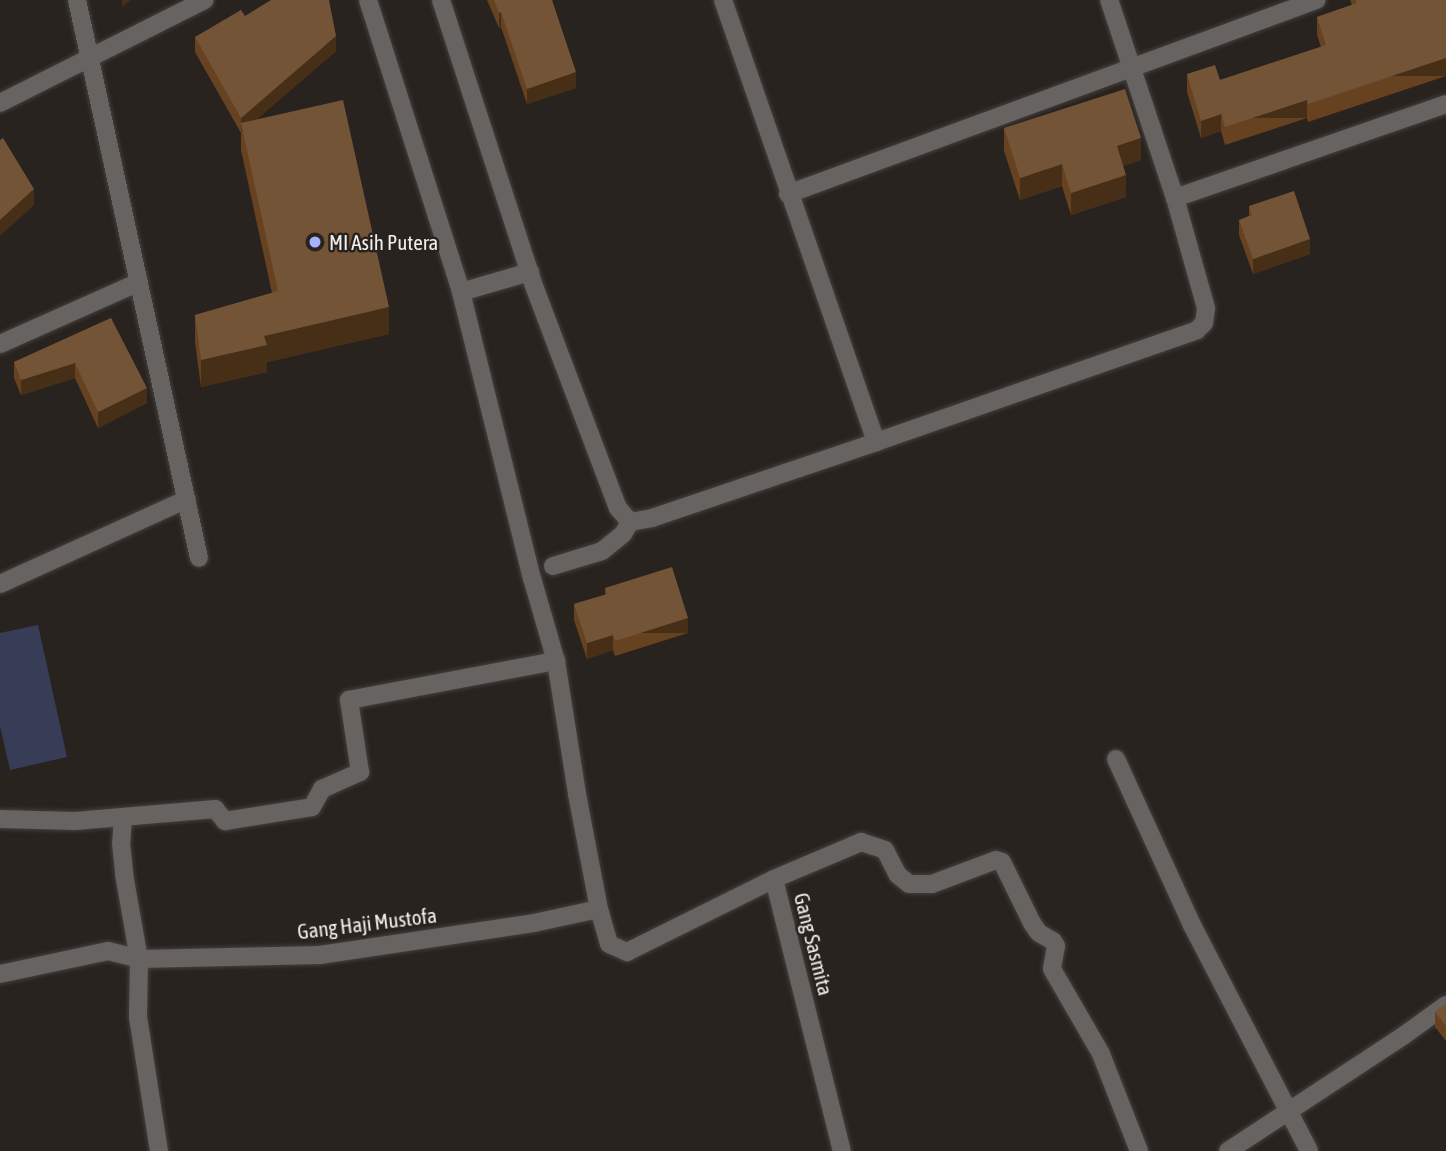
<!DOCTYPE html>
<html>
<head>
<meta charset="utf-8">
<style>
  body { margin:0 }
  #map { position:relative; width:1446px; height:1151px; overflow:hidden; background:#28231f; font-family:"Asap Condensed",sans-serif }
  div>[style] { position:absolute }
  [style*='--x'] { left:calc(var(--x)*1px); top:calc(var(--y)*1px); width:calc(var(--w)*1px); rotate:calc(var(--a)*1deg) }
  .green>* { inset:0; background:#373c57 }
  .roads { filter:drop-shadow(0 0 2px #443f3c) drop-shadow(0 0 2px #443f3c) }
  .minor>* { height:18px; margin:-9px; padding:0 9px; transform-origin:9px; border-radius:9px; background:#666361 }
  .wall>* { inset:0; background:#664221 }
  .shaded-wall>* { inset:0; background:#472e17; transform-origin:0 0 }
  .building>* { inset:0; background:#745437 }
  .dots>* { width:19px; height:19px; translate:-50% -50%; box-sizing:border-box; border:4px solid #28231f; border-radius:50% }
  span { translate:-50% -50%; white-space:nowrap; text-align:center; line-height:1.15; -webkit-text-stroke:5px #28231f; paint-order:stroke }
  .poi-label { font-size:21px; color:#f1eeeb }
  .left { translate:0 -50%; text-align:left }
  .street-label { font-size:21px; color:#f1eeeb }
</style>
</head>
<body>
<div id="map">
  <div class="green">
    <i style="clip-path:polygon(38px 625px,67px 757px,10px 770px,0 726px,0 633px)"></i>
  </div>
  <div class="roads">
    <div class="minor">
      <i style="--x:77;--y:0;--w:571;--a:77.67"></i>
      <i style="--x:368;--y:0;--w:306;--a:72.3"></i>
      <i style="--x:461;--y:292;--w:295;--a:76.1"></i>
      <i style="--x:532;--y:578;--w:86;--a:73.9"></i>
      <i style="--x:556;--y:661;--w:135;--a:81"></i>
      <i style="--x:577;--y:794;--w:117;--a:79.2"></i>
      <i style="--x:599;--y:909;--w:36;--a:74"></i>
      <i style="--x:609;--y:944;--w:20;--a:24"></i>
      <i style="--x:627;--y:952;--w:164;--a:-26.4"></i>
      <i style="--x:774;--y:879;--w:280;--a:76"></i>
      <i style="--x:441;--y:0;--w:301;--a:72"></i>
      <i style="--x:534;--y:286;--w:237;--a:69.3"></i>
      <i style="--x:618;--y:508;--w:18;--a:49"></i>
      <i style="--x:630;--y:522;--w:22;--a:-10"></i>
      <i style="--x:652;--y:518;--w:237;--a:-18.7"></i>
      <i style="--x:876;--y:442;--w:340;--a:-19.2"></i>
      <i style="--x:1197;--y:330;--w:10;--a:-45"></i>
      <i style="--x:1204;--y:323;--w:15;--a:-82"></i>
      <i style="--x:1206;--y:308;--w:114;--a:-105.7"></i>
      <i style="--x:1175;--y:198;--w:209;--a:-108.4"></i>
      <i style="--x:723;--y:0;--w:468;--a:70.9"></i>
      <i style="--x:0;--y:103;--w:229;--a:-26.7"></i>
      <i style="--x:788;--y:194;--w:563;--a:-20.17"></i>
      <i style="--x:1175;--y:198;--w:287;--a:-19.1"></i>
      <i style="--x:461;--y:292;--w:72;--a:-16.2"></i>
      <i style="--x:0;--y:344;--w:152;--a:-24"></i>
      <i style="--x:553;--y:566;--w:51;--a:-17"></i>
      <i style="--x:602;--y:551;--w:27;--a:-39"></i>
      <i style="--x:623;--y:534;--w:14;--a:-60"></i>
      <i style="--x:0;--y:584;--w:205;--a:-24.4"></i>
      <i style="--x:1116;--y:759;--w:183;--a:65.4"></i>
      <i style="--x:1192;--y:925;--w:254;--a:62.6"></i>
      <i style="--x:123;--y:817;--w:26;--a:94"></i>
      <i style="--x:121;--y:843;--w:31;--a:84"></i>
      <i style="--x:124;--y:874;--w:86;--a:80"></i>
      <i style="--x:139;--y:959;--w:58;--a:91"></i>
      <i style="--x:138;--y:1017;--w:136;--a:81.1"></i>
      <i style="--x:0;--y:819;--w:75;--a:1.5"></i>
      <i style="--x:75;--y:821;--w:141;--a:-4.9"></i>
      <i style="--x:215;--y:809;--w:16;--a:50"></i>
      <i style="--x:225;--y:821;--w:88;--a:-9.1"></i>
      <i style="--x:312;--y:807;--w:21;--a:-61"></i>
      <i style="--x:322;--y:789;--w:42;--a:-24.1"></i>
      <i style="--x:360;--y:772;--w:73;--a:-98.7"></i>
      <i style="--x:349;--y:700;--w:211;--a:-10.7"></i>
      <i style="--x:774;--y:879;--w:95;--a:-23"></i>
      <i style="--x:861;--y:842;--w:25;--a:18"></i>
      <i style="--x:885;--y:850;--w:28;--a:63"></i>
      <i style="--x:898;--y:875;--w:14;--a:39"></i>
      <i style="--x:909;--y:884;--w:23;--a:0"></i>
      <i style="--x:932;--y:884;--w:68;--a:-20.6"></i>
      <i style="--x:996;--y:860;--w:6;--a:18"></i>
      <i style="--x:1002;--y:862;--w:68;--a:63.8"></i>
      <i style="--x:1032;--y:923;--w:12;--a:55"></i>
      <i style="--x:1039;--y:933;--w:16;--a:30"></i>
      <i style="--x:1053;--y:941;--w:6;--a:59"></i>
      <i style="--x:1056;--y:946;--w:23;--a:100"></i>
      <i style="--x:1052;--y:969;--w:98;--a:60"></i>
      <i style="--x:1101;--y:1054;--w:104;--a:68.6"></i>
      <i style="--x:0;--y:974;--w:110;--a:-12"></i>
      <i style="--x:108;--y:951;--w:32;--a:14"></i>
      <i style="--x:139;--y:959;--w:181;--a:-1.3"></i>
      <i style="--x:320;--y:955;--w:216;--a:-8.5"></i>
      <i style="--x:534;--y:923;--w:66;--a:-12.2"></i>
      <i style="--x:1228;--y:1151;--w:209;--a:-33.3"></i>
      <i style="--x:1403;--y:1036;--w:53;--a:-35.8"></i>
    </div>
  </div>
  <div class="wall">
    <i style="clip-path:polygon(487px 0,552px 0,576px 88px,527px 104px,501px 27px,499px 28px)"></i>
    <i style="clip-path:polygon(1350px 0,1446px 0,1446px 76px,1308px 122px,1307px 118px,1225px 145px,1221px 131px,1201px 138px,1187px 92px,1187px 74px,1220px 80px,1321px 47px,1317px 35px,1317px 17px,1352px 5px)"></i>
    <i style="clip-path:polygon(245px 16px,336px 51px,257px 119px,389px 334px,267px 362px,267px 372px,201px 387px,195px 342px,195px 315px,272px 293px,241px 150px,241px 133px,195px 52px,195px 37px)"></i>
    <i style="clip-path:polygon(1004px 128px,1141px 160px,1123px 166px,1126px 197px,1071px 215px,1062px 186px,1020px 200px,1004px 151px)"></i>
    <i style="clip-path:polygon(1249px 206px,1310px 254px,1253px 274px,1239px 235px,1239px 220px,1249px 216px)"></i>
    <i style="clip-path:polygon(111px 318px,147px 403px,98px 428px,75px 378px,21px 395px,14px 378px,14px 362px)"></i>
    <i style="clip-path:polygon(605px 588px,688px 633px,615px 656px,613px 650px,587px 659px,574px 620px,574px 604px,605px 595px)"></i>
    <i style="clip-path:polygon(1446px 1004px,1446px 1041px,1435px 1027px,1435px 1012px)"></i>
  </div>
  <div class="shaded-wall">
    <i style="clip-path:polygon(122px 0,131px 0,122px 7px)"></i>
    <i style="left:501px;top:12px;width:15px;height:2px;rotate:90deg"></i>
    <i style="clip-path:polygon(336px 36px,336px 51px,242px 132px,241px 118px)"></i>
    <i style="left:1446px;top:58px;width:18px;height:145px;rotate:90deg"></i>
    <i style="clip-path:polygon(576px 72px,576px 88px,527px 104px,527px 89px)"></i>
    <i style="left:1307px;top:100px;width:18px;height:86px;rotate:90deg"></i>
    <i style="clip-path:polygon(1221px 114px,1221px 131px,1201px 138px,1201px 121px)"></i>
    <i style="clip-path:polygon(1141px 138px,1141px 160px,1117px 168px,1117px 146px)"></i>
    <i style="clip-path:polygon(1062px 164px,1062px 186px,1020px 200px,1020px 178px)"></i>
    <i style="clip-path:polygon(1126px 175px,1126px 197px,1071px 215px,1071px 193px)"></i>
    <i style="clip-path:polygon(34px 189px,34px 205px,0 236px,0 220px)"></i>
    <i style="clip-path:polygon(1310px 239px,1310px 254px,1253px 274px,1253px 259px)"></i>
    <i style="clip-path:polygon(389px 307px,389px 334px,267px 362px,267px 372px,201px 387px,201px 360px,264px 336px)"></i>
    <i style="clip-path:polygon(75px 363px,75px 378px,21px 395px,21px 380px)"></i>
    <i style="clip-path:polygon(147px 388px,147px 403px,98px 428px,98px 412px)"></i>
    <i style="left:688px;top:618px;width:15px;height:77px;rotate:90deg"></i>
    <i style="clip-path:polygon(613px 635px,613px 650px,587px 659px,587px 643px)"></i>
  </div>
  <div class="building">
    <i style="clip-path:polygon(271px 0,329px 0,336px 36px,241px 118px,195px 37px,241px 10px,245px 16px)"></i>
    <i style="clip-path:polygon(494px 0,552px 0,576px 72px,527px 89px,501px 12px,499px 13px)"></i>
    <i style="clip-path:polygon(1356px 0,1446px 0,1446px 58px,1308px 104px,1307px 100px,1225px 127px,1221px 114px,1201px 121px,1187px 74px,1215px 65px,1220px 80px,1326px 45px,1317px 17px,1357px 3px)"></i>
    <i style="clip-path:polygon(1125px 89px,1141px 138px,1117px 146px,1126px 175px,1071px 193px,1062px 164px,1020px 178px,1004px 128px)"></i>
    <i style="clip-path:polygon(343px 100px,389px 307px,264px 336px,267px 345px,201px 360px,195px 315px,278px 291px,241px 123px)"></i>
    <i style="clip-path:polygon(3px 138px,34px 189px,0 220px,0 140px)"></i>
    <i style="clip-path:polygon(1294px 191px,1310px 239px,1253px 259px,1239px 220px,1252px 215px,1249px 206px)"></i>
    <i style="clip-path:polygon(111px 318px,147px 388px,98px 412px,75px 363px,21px 380px,14px 362px)"></i>
    <i style="clip-path:polygon(672px 567px,688px 618px,615px 641px,613px 635px,587px 643px,574px 604px,607px 594px,605px 588px)"></i>
    <i style="clip-path:polygon(1446px 1004px,1446px 1026px,1435px 1012px)"></i>
  </div>
  <div class="dots">
    <i style="left:315px;top:242px;background:#a4b1fc"></i>
  </div>
  <div class="poi-label">
    <span class="left" style="left:329px;top:242px">MI Asih Putera</span>
  </div>
  <div class="street-label">
    <span style="left:367px;top:923px;rotate:-7deg">Gang Haji Mustofa</span>
    <span style="left:814px;top:944px;rotate:76deg">Gang Sasmita</span>
  </div>
</div>
</body>
</html>
